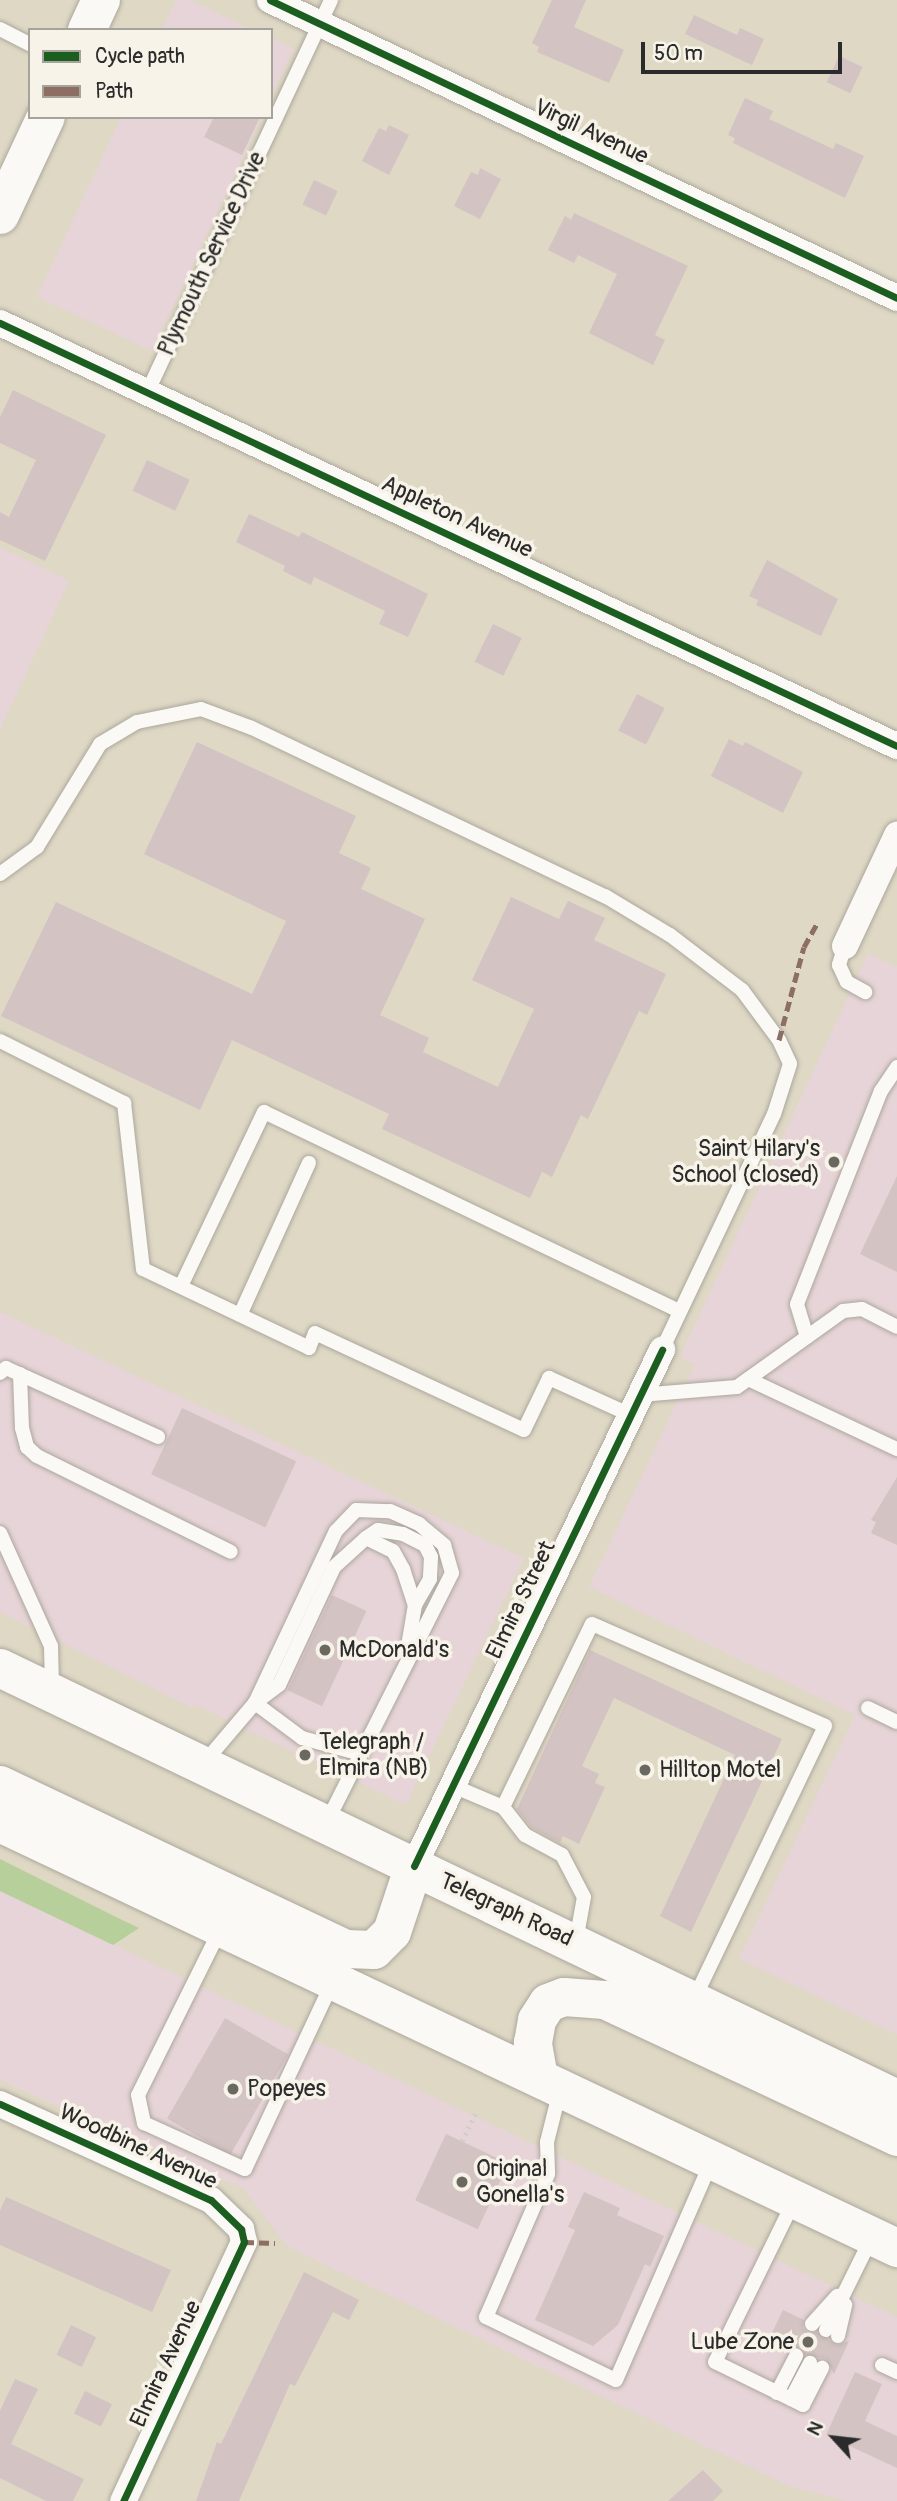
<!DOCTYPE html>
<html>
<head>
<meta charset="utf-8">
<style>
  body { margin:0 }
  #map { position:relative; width:897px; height:2501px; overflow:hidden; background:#dfd8c5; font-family:Pangolin,sans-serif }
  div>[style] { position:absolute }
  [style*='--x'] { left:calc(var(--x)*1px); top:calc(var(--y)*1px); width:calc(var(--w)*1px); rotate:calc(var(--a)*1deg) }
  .built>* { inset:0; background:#e7d4d8 }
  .green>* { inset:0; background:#b7cf9b }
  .building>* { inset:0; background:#d3c3c3; transform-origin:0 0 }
  .path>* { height:4.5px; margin-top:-2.25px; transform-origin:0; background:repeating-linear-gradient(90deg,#d0cec9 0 2px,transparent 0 7px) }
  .roads { filter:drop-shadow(0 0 2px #aca89c) drop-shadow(0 0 2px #aca89c) }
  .lane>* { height:14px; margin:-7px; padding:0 7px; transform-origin:7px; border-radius:7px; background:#faf9f6 }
  .street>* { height:26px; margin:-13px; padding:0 13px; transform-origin:13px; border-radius:13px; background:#faf9f6 }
  .primary>* { height:38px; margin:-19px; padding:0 19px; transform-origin:19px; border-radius:19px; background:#faf9f6 }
  .quiet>* { height:5px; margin-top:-2.5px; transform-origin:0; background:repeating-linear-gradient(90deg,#8d6e63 0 10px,transparent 0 15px) }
  .cycleway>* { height:7px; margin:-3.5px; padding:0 3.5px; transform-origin:3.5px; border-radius:3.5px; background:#1b5e20 }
  .dots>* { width:19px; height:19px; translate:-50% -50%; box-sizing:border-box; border:4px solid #f7f3e8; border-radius:50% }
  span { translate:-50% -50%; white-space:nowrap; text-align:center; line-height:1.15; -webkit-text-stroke:7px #f7f3e8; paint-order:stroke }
  .street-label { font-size:23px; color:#2b2b2b }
  .poi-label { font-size:23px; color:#2b2b2b }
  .right { translate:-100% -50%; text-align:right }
  .left { translate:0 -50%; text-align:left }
  .legend { position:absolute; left:28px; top:28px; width:245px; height:91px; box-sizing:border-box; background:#f7f3e8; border:2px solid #a5a39c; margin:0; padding:9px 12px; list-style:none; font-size:21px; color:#2b2b2b }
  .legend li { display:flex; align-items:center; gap:14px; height:35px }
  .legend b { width:35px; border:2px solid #a5a39c }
  .north { position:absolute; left:799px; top:2403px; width:70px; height:70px; -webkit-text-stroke:5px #f7f3e8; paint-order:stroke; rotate:297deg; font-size:19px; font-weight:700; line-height:28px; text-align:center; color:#2b2b2b }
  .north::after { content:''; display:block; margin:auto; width:24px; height:32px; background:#2b2b2b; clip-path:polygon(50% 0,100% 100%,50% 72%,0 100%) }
  .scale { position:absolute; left:641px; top:42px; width:201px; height:32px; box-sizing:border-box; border:4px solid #2b2b2b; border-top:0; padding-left:9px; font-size:21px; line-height:24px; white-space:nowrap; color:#2b2b2b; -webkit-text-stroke:5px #f7f3e8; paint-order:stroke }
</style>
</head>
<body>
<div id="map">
  <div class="built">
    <i style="clip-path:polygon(176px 0,190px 0,253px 30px,162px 30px)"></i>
    <i style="clip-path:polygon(271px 38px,294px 49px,271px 97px)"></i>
    <i style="clip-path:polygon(121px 117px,262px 117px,152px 351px,37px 297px)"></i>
    <i style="clip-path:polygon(0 547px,69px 581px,0 730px)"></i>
    <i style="clip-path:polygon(868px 954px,897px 967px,897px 2035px,739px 1959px,855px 1715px,589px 1587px,695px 1364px,680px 1357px)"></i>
    <i style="clip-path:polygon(0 1312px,524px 1558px,406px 1805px,195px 1705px,193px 1708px,0 1612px)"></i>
    <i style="clip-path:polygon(0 1891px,897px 2317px,897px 2501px,846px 2501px,789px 2486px,288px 2247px,243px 2188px,0 2080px)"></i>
  </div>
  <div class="green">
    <i style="clip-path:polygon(0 1859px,118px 1918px,139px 1928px,113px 1945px,0 1891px)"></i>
  </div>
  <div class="building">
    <i style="clip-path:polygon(552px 0,586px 0,574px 27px,624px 50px,609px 83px,537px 52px,539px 47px,532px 43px)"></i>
    <i style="clip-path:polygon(694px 15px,737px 35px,740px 28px,764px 39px,752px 65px,685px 34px)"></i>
    <i style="left:839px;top:56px;width:26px;height:29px;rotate:25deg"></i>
    <i style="clip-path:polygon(745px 98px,773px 111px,769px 119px,833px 149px,836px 143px,864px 156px,845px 198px,733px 143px,735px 138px,728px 135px)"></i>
    <i style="clip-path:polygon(214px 117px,260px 117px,242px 155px,204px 137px)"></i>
    <i style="clip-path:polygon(389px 125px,409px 135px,389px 175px,362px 161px,379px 128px,386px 131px)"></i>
    <i style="clip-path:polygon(480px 168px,501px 179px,480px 219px,454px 206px,471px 172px,478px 175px)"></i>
    <i style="left:314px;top:180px;width:26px;height:27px;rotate:25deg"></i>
    <i style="clip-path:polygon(574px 213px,688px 266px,655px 335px,665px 340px,653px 365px,589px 333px,617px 274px,578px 255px,574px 263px,548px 250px,565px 216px,571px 220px)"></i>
    <i style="clip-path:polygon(13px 390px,106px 435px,45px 561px,0 540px,0 512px,9px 517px,36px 460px,0 443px,0 417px)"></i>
    <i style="left:147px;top:460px;width:47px;height:34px;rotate:25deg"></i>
    <i style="clip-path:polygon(249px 514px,299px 537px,302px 532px,428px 594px,408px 637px,379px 624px,385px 611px,314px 577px,311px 585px,283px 571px,285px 566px,236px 542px)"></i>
    <i style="clip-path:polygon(767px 560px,838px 599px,821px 636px,756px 605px,758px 600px,749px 596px)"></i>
    <i style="left:493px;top:624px;width:32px;height:42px;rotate:26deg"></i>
    <i style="left:637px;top:694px;width:31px;height:41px;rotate:27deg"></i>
    <i style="clip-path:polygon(729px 739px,743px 746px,745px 742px,803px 772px,783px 813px,711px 776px)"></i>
    <i style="clip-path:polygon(197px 742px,356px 816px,339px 853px,371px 868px,361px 889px,425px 919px,380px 1015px,429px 1038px,423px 1052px,498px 1087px,534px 1009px,472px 980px,511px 897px,559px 919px,568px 901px,605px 918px,594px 940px,666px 974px,647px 1015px,639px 1011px,588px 1119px,581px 1115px,552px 1177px,542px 1172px,530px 1198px,382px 1129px,389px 1114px,232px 1040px,200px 1110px,1px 1016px,56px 902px,252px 994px,286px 921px,144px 854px)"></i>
    <i style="clip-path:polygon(897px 1176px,897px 1272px,860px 1254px)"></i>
    <i style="left:182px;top:1408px;width:126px;height:73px;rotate:25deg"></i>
    <i style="clip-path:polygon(897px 1477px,897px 1545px,871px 1533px,876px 1522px,871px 1520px)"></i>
    <i style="left:332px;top:1595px;width:38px;height:105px;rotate:25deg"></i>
    <i style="clip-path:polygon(590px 1650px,782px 1739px,691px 1932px,660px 1916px,735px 1755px,614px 1698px,582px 1766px,599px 1774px,595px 1783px,605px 1787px,579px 1844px,563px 1836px,560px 1843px,531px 1827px,517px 1809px)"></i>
    <i style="left:225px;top:2018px;width:73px;height:116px;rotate:30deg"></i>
    <i style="left:446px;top:2134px;width:69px;height:73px;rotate:25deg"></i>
    <i style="clip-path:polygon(584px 2192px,620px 2208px,617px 2215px,664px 2236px,650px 2267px,645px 2264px,618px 2325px,593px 2346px,535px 2320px,575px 2230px,568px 2227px)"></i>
    <i style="clip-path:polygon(6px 2197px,171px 2270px,152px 2312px,0 2245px,0 2211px)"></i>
    <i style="clip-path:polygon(304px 2272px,359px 2300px,349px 2320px,333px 2312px,295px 2386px,290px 2384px,239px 2501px,196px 2501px,217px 2442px,221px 2444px)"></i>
    <i style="clip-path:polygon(783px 2310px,804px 2320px,803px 2328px,809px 2333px,817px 2332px,837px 2345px,849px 2341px,834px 2374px,826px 2359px,805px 2355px,800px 2347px,787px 2352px,767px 2343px)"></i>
    <i style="left:71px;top:2325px;width:28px;height:33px;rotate:26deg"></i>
    <i style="clip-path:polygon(855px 2372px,882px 2384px,865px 2421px,897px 2436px,897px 2468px,826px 2435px)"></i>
    <i style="clip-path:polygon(15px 2379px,38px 2389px,11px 2444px,84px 2479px,73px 2501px,46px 2501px,0 2478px,0 2411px)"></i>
    <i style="left:85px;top:2391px;width:30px;height:25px;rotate:26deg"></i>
    <i style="clip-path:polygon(703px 2470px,723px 2491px,713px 2501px,668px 2501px)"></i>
  </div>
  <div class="path">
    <i style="--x:462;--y:2141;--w:34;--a:-64"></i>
  </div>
  <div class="roads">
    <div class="lane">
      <i style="--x:0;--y:29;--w:34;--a:27"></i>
      <i style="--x:147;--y:393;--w:434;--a:-64.9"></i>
      <i style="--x:0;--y:874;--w:46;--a:-36.1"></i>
      <i style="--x:37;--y:847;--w:121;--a:-58.5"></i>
      <i style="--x:100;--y:744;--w:43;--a:-30.7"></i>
      <i style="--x:137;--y:722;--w:65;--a:-11.5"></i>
      <i style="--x:201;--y:709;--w:54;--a:20.4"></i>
      <i style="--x:252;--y:728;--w:391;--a:25.5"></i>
      <i style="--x:605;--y:896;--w:76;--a:31"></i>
      <i style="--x:670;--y:935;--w:91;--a:37.4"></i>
      <i style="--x:742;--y:990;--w:62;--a:53.5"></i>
      <i style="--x:779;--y:1040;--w:26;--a:65"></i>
      <i style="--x:790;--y:1064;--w:52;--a:107.7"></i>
      <i style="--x:774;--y:1114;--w:261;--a:115.4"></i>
      <i style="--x:845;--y:946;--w:20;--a:108"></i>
      <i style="--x:839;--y:965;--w:19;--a:65"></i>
      <i style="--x:847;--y:982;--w:21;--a:29"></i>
      <i style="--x:0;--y:1041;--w:139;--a:26.6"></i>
      <i style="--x:124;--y:1103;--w:167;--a:83.5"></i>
      <i style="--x:143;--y:1269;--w:184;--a:25.4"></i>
      <i style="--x:309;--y:1348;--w:16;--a:-68"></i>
      <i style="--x:315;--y:1333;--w:230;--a:24.9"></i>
      <i style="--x:524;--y:1430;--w:58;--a:-64.3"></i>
      <i style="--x:549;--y:1378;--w:90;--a:24.3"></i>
      <i style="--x:181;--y:1286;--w:193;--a:-64.5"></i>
      <i style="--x:264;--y:1112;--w:461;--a:25.6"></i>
      <i style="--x:240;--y:1315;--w:167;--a:-65.6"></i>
      <i style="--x:807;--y:1337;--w:34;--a:-107"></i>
      <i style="--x:797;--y:1304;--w:229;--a:-68.5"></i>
      <i style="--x:881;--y:1091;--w:29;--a:-56"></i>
      <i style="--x:0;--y:1373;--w:8;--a:-40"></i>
      <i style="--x:6;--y:1368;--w:167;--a:24.4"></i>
      <i style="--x:20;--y:1374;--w:54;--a:87.9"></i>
      <i style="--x:22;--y:1428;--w:20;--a:75"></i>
      <i style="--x:27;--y:1447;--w:13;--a:42"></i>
      <i style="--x:37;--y:1456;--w:216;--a:26.3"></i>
      <i style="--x:748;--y:1379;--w:165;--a:25.2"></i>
      <i style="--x:640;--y:1395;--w:97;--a:-4.7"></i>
      <i style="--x:737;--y:1387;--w:130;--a:-35.6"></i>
      <i style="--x:843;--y:1311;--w:19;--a:-6"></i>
      <i style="--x:862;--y:1309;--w:39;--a:27"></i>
      <i style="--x:0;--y:1533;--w:124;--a:65.7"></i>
      <i style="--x:51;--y:1646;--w:42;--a:88.6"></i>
      <i style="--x:366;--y:1538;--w:14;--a:-34"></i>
      <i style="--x:378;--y:1530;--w:25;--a:9"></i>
      <i style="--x:403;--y:1534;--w:25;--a:27"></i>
      <i style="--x:425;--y:1545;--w:13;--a:63"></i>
      <i style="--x:431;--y:1557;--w:22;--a:93"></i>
      <i style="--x:430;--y:1579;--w:30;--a:120"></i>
      <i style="--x:868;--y:1708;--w:32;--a:26"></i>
      <i style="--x:361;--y:1754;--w:61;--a:-164.8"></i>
      <i style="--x:302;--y:1738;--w:59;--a:-143.3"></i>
      <i style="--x:255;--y:1703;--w:30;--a:-37"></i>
      <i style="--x:279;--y:1685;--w:130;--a:-65"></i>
      <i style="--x:334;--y:1567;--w:43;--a:-42.2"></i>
      <i style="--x:366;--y:1538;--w:30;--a:26"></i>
      <i style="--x:393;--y:1551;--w:21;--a:61"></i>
      <i style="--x:403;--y:1569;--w:38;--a:72"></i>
      <i style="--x:415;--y:1605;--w:48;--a:99.7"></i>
      <i style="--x:203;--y:1764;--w:80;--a:-49.6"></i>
      <i style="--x:255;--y:1703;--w:190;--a:-64.8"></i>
      <i style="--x:336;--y:1531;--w:29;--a:-46"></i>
      <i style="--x:356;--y:1510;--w:34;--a:2"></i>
      <i style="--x:390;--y:1511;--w:32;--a:24"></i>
      <i style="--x:419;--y:1524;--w:33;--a:40"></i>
      <i style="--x:444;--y:1545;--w:29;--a:74"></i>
      <i style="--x:452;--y:1573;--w:281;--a:116.7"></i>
      <i style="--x:453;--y:1786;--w:54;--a:22.8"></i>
      <i style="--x:503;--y:1807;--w:36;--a:52"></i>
      <i style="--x:525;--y:1835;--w:42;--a:28.4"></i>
      <i style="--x:562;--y:1855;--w:47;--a:62.4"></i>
      <i style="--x:584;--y:1897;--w:45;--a:100.3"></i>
      <i style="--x:503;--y:1807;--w:203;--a:-64.1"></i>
      <i style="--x:592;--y:1624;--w:254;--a:23.6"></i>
      <i style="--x:825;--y:1726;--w:303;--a:115.6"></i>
      <i style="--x:221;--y:1928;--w:186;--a:116.4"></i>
      <i style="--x:138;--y:2095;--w:29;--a:78"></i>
      <i style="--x:144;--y:2123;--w:111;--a:24.5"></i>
      <i style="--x:245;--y:2169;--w:205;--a:-64.9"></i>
      <i style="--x:560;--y:2090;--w:54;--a:104"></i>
      <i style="--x:547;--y:2142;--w:32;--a:88"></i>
      <i style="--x:548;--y:2174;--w:156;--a:113.4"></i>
      <i style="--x:486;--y:2317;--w:144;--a:25.9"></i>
      <i style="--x:616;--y:2380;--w:237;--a:-66.4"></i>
      <i style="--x:794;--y:2201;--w:179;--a:116.1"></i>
      <i style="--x:715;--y:2362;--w:98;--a:26"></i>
      <i style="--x:803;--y:2405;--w:42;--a:-62.8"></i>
      <i style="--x:812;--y:2324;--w:38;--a:-48"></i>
      <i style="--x:826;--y:2330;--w:104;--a:-63.7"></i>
      <i style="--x:838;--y:2336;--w:32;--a:-77"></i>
      <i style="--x:882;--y:2365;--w:17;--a:25"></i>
      <i style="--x:777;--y:2393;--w:42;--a:-62.8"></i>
      <i style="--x:791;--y:2399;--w:41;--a:-62.2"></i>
    </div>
    <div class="street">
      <i style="--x:270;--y:0;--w:694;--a:25.42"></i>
      <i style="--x:0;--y:323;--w:992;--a:25.25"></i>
      <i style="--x:845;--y:946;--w:123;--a:-64.9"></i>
      <i style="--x:414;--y:1866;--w:573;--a:-64.33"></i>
      <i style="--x:0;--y:2104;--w:232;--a:24.5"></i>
      <i style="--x:211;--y:2200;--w:42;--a:44"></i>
      <i style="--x:241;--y:2229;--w:13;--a:77"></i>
      <i style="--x:244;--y:2242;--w:286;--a:115"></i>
    </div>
    <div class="primary">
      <i style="--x:87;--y:30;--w:33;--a:-65"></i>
      <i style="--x:0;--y:215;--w:108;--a:-64.9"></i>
      <i style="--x:0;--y:1668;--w:995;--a:25.66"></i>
      <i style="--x:0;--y:1785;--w:383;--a:25.4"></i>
      <i style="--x:346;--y:1949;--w:28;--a:2"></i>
      <i style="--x:374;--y:1950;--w:25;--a:-45"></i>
      <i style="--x:392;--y:1932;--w:70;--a:-71.6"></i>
      <i style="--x:0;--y:1823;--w:993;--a:25.35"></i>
      <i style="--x:539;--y:2078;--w:36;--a:-100"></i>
      <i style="--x:533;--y:2043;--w:23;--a:-80"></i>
      <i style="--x:537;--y:2020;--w:20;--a:-57"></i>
      <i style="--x:548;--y:2003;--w:17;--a:-21"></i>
      <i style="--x:564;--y:1997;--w:41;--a:4.2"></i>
      <i style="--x:605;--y:2000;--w:323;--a:25.1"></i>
    </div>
  </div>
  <div class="quiet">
    <i style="--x:779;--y:1040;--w:96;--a:-75"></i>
    <i style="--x:804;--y:947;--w:26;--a:-61"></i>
    <i style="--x:244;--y:2242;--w:31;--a:2"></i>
  </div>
  <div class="cycleway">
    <i style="--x:270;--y:0;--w:694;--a:25.42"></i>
    <i style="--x:0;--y:323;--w:992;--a:25.25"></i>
    <i style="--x:414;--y:1866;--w:573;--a:-64.33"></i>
    <i style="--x:0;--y:2104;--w:232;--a:24.5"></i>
    <i style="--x:211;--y:2200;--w:42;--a:44"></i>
    <i style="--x:241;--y:2229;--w:13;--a:77"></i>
    <i style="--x:244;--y:2242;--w:286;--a:115"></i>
  </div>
  <div class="dots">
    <i style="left:834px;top:1162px;background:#6a6861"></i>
    <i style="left:325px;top:1650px;background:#6a6861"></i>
    <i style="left:305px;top:1755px;background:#6a6861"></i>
    <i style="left:645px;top:1770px;background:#6a6861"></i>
    <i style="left:233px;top:2089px;background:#6a6861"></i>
    <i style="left:462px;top:2182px;background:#6a6861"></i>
    <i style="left:808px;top:2342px;background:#6a6861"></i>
  </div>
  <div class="street-label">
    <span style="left:591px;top:132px;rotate:25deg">Virgil Avenue</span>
    <span style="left:212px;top:254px;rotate:-65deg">Plymouth Service Drive</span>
    <span style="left:457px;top:517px;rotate:25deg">Appleton Avenue</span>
    <span style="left:521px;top:1600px;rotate:-64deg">Elmira Street</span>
    <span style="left:506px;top:1910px;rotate:25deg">Telegraph Road</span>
    <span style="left:138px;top:2147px;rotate:25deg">Woodbine Avenue</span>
    <span style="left:166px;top:2364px;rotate:-65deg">Elmira Avenue</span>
  </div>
  <div class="poi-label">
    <span class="right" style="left:820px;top:1162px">Saint Hilary's<br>School (closed)</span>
    <span class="left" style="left:339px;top:1650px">McDonald's</span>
    <span class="left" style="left:319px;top:1755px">Telegraph /<br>Elmira (NB)</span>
    <span class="left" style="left:659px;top:1770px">Hilltop Motel</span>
    <span class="left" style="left:247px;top:2089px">Popeyes</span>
    <span class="left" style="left:476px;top:2182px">Original<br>Gonella's</span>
    <span class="right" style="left:794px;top:2342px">Lube Zone</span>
  </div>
  <ul class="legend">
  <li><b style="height:9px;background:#1b5e20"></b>Cycle path</li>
  <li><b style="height:9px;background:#8d6e63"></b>Path</li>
  </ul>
  <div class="north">N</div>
  <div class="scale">50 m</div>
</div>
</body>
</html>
